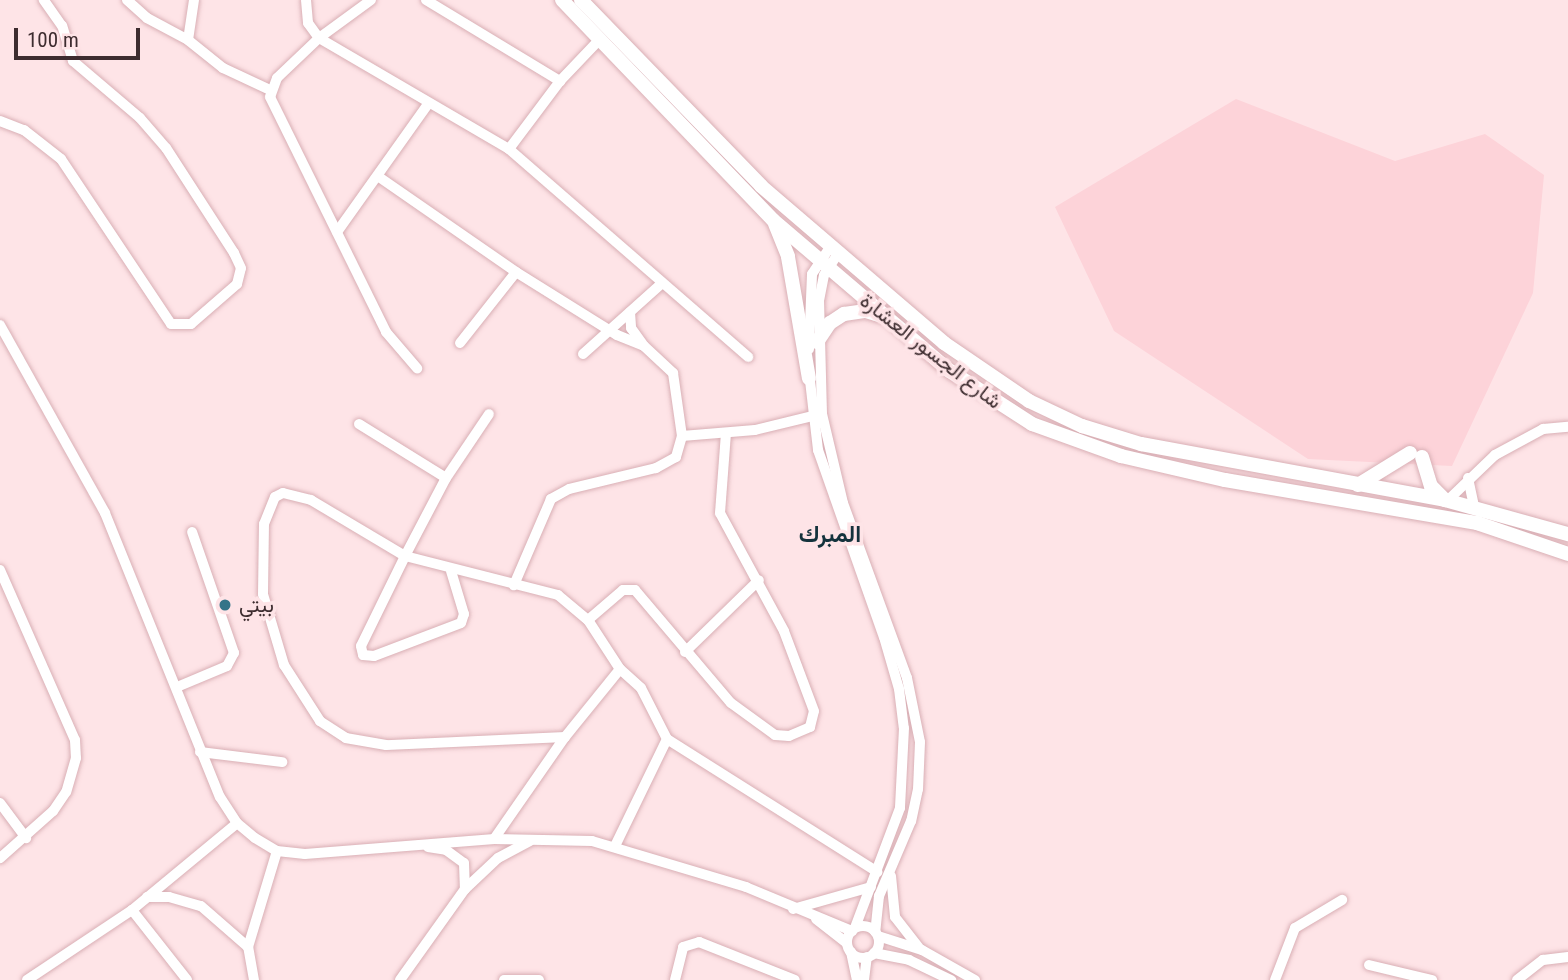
<!DOCTYPE html>
<html>
<head>
<meta charset="utf-8">
<style>
  body { margin:0 }
  #map { position:relative; width:1568px; height:980px; overflow:hidden; background:#fee4e7; font-family:"Roboto Condensed",Vazirmatn,sans-serif }
  div>[style] { position:absolute }
  [style*='--x'] { left:calc(var(--x)*1px); top:calc(var(--y)*1px); width:calc(var(--w)*1px); rotate:calc(var(--a)*1deg) }
  .built>* { inset:0; background:#fdd3d9 }
  .roads { filter:drop-shadow(0 0 2px #d9afb5) drop-shadow(0 0 2px #d9afb5) }
  .minor>* { height:10px; margin:-5px; padding:0 5px; transform-origin:5px; border-radius:5px; background:#fff }
  .minor>.ring { margin:-5px; padding:0; box-sizing:content-box; background:none; border:10px solid #fff; border-radius:50% }
  .major>* { height:14px; margin:-7px; padding:0 7px; transform-origin:7px; border-radius:7px; background:#fff }
  .dots>* { width:19px; height:19px; translate:-50% -50%; box-sizing:border-box; border:4px solid #fee4e7; border-radius:50% }
  span { translate:-50% -50%; white-space:nowrap; text-align:center; line-height:1.15; -webkit-text-stroke:7px #fee4e7; paint-order:stroke }
  .street-label { font-size:21px; color:#3d2c2f }
  .poi-label { font-size:21px; color:#3d2c2f }
  .left { translate:0 -50%; text-align:left }
  .neighbourhood-label { font-size:23px; color:#14323c; font-weight:700 }
  .scale { position:absolute; left:14px; top:28px; width:126px; height:32px; box-sizing:border-box; border:4px solid #3d2c2f; border-top:0; padding-left:9px; font-size:21px; line-height:24px; white-space:nowrap; color:#3d2c2f; -webkit-text-stroke:5px #fee4e7; paint-order:stroke }
</style>
</head>
<body>
<div id="map">
  <div class="built">
    <i style="clip-path:polygon(1236px 99px,1395px 161px,1485px 134px,1544px 175px,1533px 293px,1452px 466px,1308px 459px,1114px 331px,1055px 207px)"></i>
  </div>
  <div class="roads">
    <div class="minor">
      <i style="--x:127;--y:0;--w:27;--a:42"></i>
      <i style="--x:147;--y:18;--w:47;--a:28.2"></i>
      <i style="--x:194;--y:0;--w:40;--a:98.5"></i>
      <i style="--x:188;--y:40;--w:45;--a:38.7"></i>
      <i style="--x:223;--y:68;--w:52;--a:25.1"></i>
      <i style="--x:306;--y:0;--w:23;--a:85"></i>
      <i style="--x:308;--y:23;--w:19;--a:54"></i>
      <i style="--x:319;--y:38;--w:220;--a:30.3"></i>
      <i style="--x:509;--y:149;--w:317;--a:41"></i>
      <i style="--x:371;--y:0;--w:64;--a:143.8"></i>
      <i style="--x:319;--y:38;--w:58;--a:136.4"></i>
      <i style="--x:277;--y:78;--w:20;--a:110"></i>
      <i style="--x:270;--y:97;--w:262;--a:63.7"></i>
      <i style="--x:386;--y:332;--w:48;--a:49.3"></i>
      <i style="--x:426;--y:0;--w:157;--a:31.2"></i>
      <i style="--x:0;--y:121;--w:26;--a:21"></i>
      <i style="--x:24;--y:130;--w:47;--a:38.1"></i>
      <i style="--x:61;--y:159;--w:198;--a:56.3"></i>
      <i style="--x:171;--y:324;--w:20;--a:0"></i>
      <i style="--x:191;--y:324;--w:61;--a:-41"></i>
      <i style="--x:237;--y:284;--w:16;--a:-76"></i>
      <i style="--x:241;--y:268;--w:17;--a:-115"></i>
      <i style="--x:234;--y:253;--w:125;--a:-122.9"></i>
      <i style="--x:166;--y:148;--w:40;--a:-131"></i>
      <i style="--x:140;--y:118;--w:88;--a:-139.6"></i>
      <i style="--x:73;--y:61;--w:37;--a:-107"></i>
      <i style="--x:62;--y:26;--w:32;--a:-125"></i>
      <i style="--x:509;--y:149;--w:85;--a:-53.1"></i>
      <i style="--x:560;--y:81;--w:58;--a:-46.4"></i>
      <i style="--x:379;--y:177;--w:167;--a:34.7"></i>
      <i style="--x:516;--y:272;--w:119;--a:32"></i>
      <i style="--x:617;--y:335;--w:29;--a:22"></i>
      <i style="--x:644;--y:346;--w:40;--a:43"></i>
      <i style="--x:673;--y:373;--w:64;--a:81.9"></i>
      <i style="--x:682;--y:436;--w:22;--a:106"></i>
      <i style="--x:676;--y:457;--w:23;--a:151"></i>
      <i style="--x:656;--y:468;--w:89;--a:166.4"></i>
      <i style="--x:569;--y:489;--w:21;--a:151"></i>
      <i style="--x:551;--y:499;--w:94;--a:113.3"></i>
      <i style="--x:337;--y:232;--w:157;--a:-54.6"></i>
      <i style="--x:839;--y:252;--w:27;--a:123"></i>
      <i style="--x:824;--y:275;--w:25;--a:101"></i>
      <i style="--x:819;--y:300;--w:114;--a:88.5"></i>
      <i style="--x:822;--y:414;--w:91;--a:76.7"></i>
      <i style="--x:843;--y:503;--w:186;--a:69.9"></i>
      <i style="--x:907;--y:678;--w:65;--a:78.5"></i>
      <i style="--x:920;--y:742;--w:47;--a:92.4"></i>
      <i style="--x:918;--y:789;--w:33;--a:102"></i>
      <i style="--x:911;--y:821;--w:82;--a:113.1"></i>
      <i style="--x:879;--y:896;--w:36;--a:96"></i>
      <i style="--x:630;--y:312;--w:16;--a:86"></i>
      <i style="--x:631;--y:328;--w:19;--a:54"></i>
      <i style="--x:0;--y:325;--w:215;--a:60.8"></i>
      <i style="--x:105;--y:513;--w:306;--a:68"></i>
      <i style="--x:220;--y:797;--w:31;--a:57"></i>
      <i style="--x:237;--y:823;--w:23;--a:40"></i>
      <i style="--x:255;--y:838;--w:26;--a:31"></i>
      <i style="--x:277;--y:851;--w:28;--a:6"></i>
      <i style="--x:305;--y:854;--w:190;--a:-4.5"></i>
      <i style="--x:494;--y:839;--w:98;--a:1.2"></i>
      <i style="--x:592;--y:841;--w:161;--a:16.6"></i>
      <i style="--x:746;--y:887;--w:115;--a:22.5"></i>
      <i style="--x:460;--y:343;--w:90;--a:-51.7"></i>
      <i style="--x:809;--y:349;--w:75;--a:-87.7"></i>
      <i style="--x:812;--y:274;--w:34;--a:-56"></i>
      <i style="--x:583;--y:354;--w:106;--a:-41.9"></i>
      <i style="--x:809;--y:372;--w:79;--a:83.4"></i>
      <i style="--x:818;--y:450;--w:198;--a:70.6"></i>
      <i style="--x:884;--y:637;--w:54;--a:73.9"></i>
      <i style="--x:899;--y:689;--w:39;--a:83"></i>
      <i style="--x:904;--y:728;--w:80;--a:92.9"></i>
      <i style="--x:900;--y:808;--w:128;--a:110.6"></i>
      <i style="--x:359;--y:424;--w:102;--a:31.8"></i>
      <i style="--x:682;--y:436;--w:73;--a:-4.7"></i>
      <i style="--x:755;--y:430;--w:64;--a:-13.6"></i>
      <i style="--x:1468;--y:478;--w:29;--a:78"></i>
      <i style="--x:1447;--y:501;--w:66;--a:-43.8"></i>
      <i style="--x:1495;--y:455;--w:55;--a:-28.4"></i>
      <i style="--x:1543;--y:429;--w:25;--a:-5"></i>
      <i style="--x:0;--y:570;--w:186;--a:66.2"></i>
      <i style="--x:75;--y:740;--w:18;--a:87"></i>
      <i style="--x:76;--y:758;--w:35;--a:106"></i>
      <i style="--x:66;--y:792;--w:23;--a:124"></i>
      <i style="--x:53;--y:811;--w:71;--a:138.4"></i>
      <i style="--x:451;--y:571;--w:45;--a:73.2"></i>
      <i style="--x:464;--y:614;--w:9;--a:108"></i>
      <i style="--x:461;--y:623;--w:93;--a:159.2"></i>
      <i style="--x:374;--y:656;--w:11;--a:-175"></i>
      <i style="--x:363;--y:655;--w:9;--a:-103"></i>
      <i style="--x:361;--y:646;--w:100;--a:-63.9"></i>
      <i style="--x:405;--y:556;--w:88;--a:-62.3"></i>
      <i style="--x:446;--y:478;--w:77;--a:-56.1"></i>
      <i style="--x:588;--y:620;--w:46;--a:-40.6"></i>
      <i style="--x:623;--y:590;--w:12;--a:0"></i>
      <i style="--x:635;--y:590;--w:148;--a:49.7"></i>
      <i style="--x:731;--y:703;--w:54;--a:36"></i>
      <i style="--x:775;--y:735;--w:14;--a:4"></i>
      <i style="--x:789;--y:736;--w:23;--a:-23"></i>
      <i style="--x:810;--y:727;--w:16;--a:-76"></i>
      <i style="--x:814;--y:711;--w:85;--a:-110.6"></i>
      <i style="--x:784;--y:631;--w:134;--a:-118.5"></i>
      <i style="--x:720;--y:513;--w:80;--a:-85.7"></i>
      <i style="--x:685;--y:652;--w:103;--a:-44.2"></i>
      <i style="--x:177;--y:687;--w:54;--a:-22.8"></i>
      <i style="--x:227;--y:666;--w:15;--a:-62"></i>
      <i style="--x:234;--y:653;--w:128;--a:-109.1"></i>
      <i style="--x:565;--y:737;--w:179;--a:177.4"></i>
      <i style="--x:386;--y:745;--w:41;--a:-170.1"></i>
      <i style="--x:346;--y:738;--w:31;--a:-147"></i>
      <i style="--x:320;--y:721;--w:67;--a:-122.7"></i>
      <i style="--x:284;--y:665;--w:74;--a:-106.5"></i>
      <i style="--x:263;--y:594;--w:70;--a:-89.2"></i>
      <i style="--x:264;--y:524;--w:29;--a:-68"></i>
      <i style="--x:275;--y:497;--w:9;--a:-27"></i>
      <i style="--x:283;--y:493;--w:29;--a:14"></i>
      <i style="--x:311;--y:500;--w:109;--a:30.8"></i>
      <i style="--x:405;--y:556;--w:158;--a:14.3"></i>
      <i style="--x:558;--y:595;--w:39;--a:40"></i>
      <i style="--x:588;--y:620;--w:59;--a:56.9"></i>
      <i style="--x:620;--y:669;--w:28;--a:42"></i>
      <i style="--x:641;--y:688;--w:57;--a:63"></i>
      <i style="--x:667;--y:739;--w:119;--a:115.9"></i>
      <i style="--x:667;--y:739;--w:249;--a:32.3"></i>
      <i style="--x:200;--y:752;--w:83;--a:7"></i>
      <i style="--x:0;--y:803;--w:44;--a:53.4"></i>
      <i style="--x:494;--y:839;--w:124;--a:-55.2"></i>
      <i style="--x:565;--y:737;--w:87;--a:-51"></i>
      <i style="--x:428;--y:847;--w:18;--a:9"></i>
      <i style="--x:446;--y:850;--w:22;--a:36"></i>
      <i style="--x:464;--y:863;--w:26;--a:88"></i>
      <i style="--x:891;--y:876;--w:41;--a:84.4"></i>
      <i style="--x:895;--y:917;--w:39;--a:52"></i>
      <i style="--x:147;--y:897;--w:22;--a:0"></i>
      <i style="--x:169;--y:897;--w:33;--a:16"></i>
      <i style="--x:201;--y:906;--w:62;--a:41.1"></i>
      <i style="--x:793;--y:909;--w:81;--a:-15.8"></i>
      <i style="--x:132;--y:910;--w:89;--a:51.8"></i>
      <i style="--x:816;--y:919;--w:39;--a:38"></i>
      <i class="ring" style="left:847px;top:926px;width:22px;height:22px"></i>
      <i style="--x:878;--y:936;--w:46;--a:17.7"></i>
      <i style="--x:922;--y:950;--w:61;--a:29.5"></i>
      <i style="--x:851;--y:952;--w:29;--a:78"></i>
      <i style="--x:874;--y:953;--w:36;--a:11"></i>
      <i style="--x:909;--y:960;--w:47;--a:25.5"></i>
      <i style="--x:1369;--y:965;--w:65;--a:13.4"></i>
      <i style="--x:27;--y:980;--w:126;--a:-33.7"></i>
      <i style="--x:132;--y:910;--w:136;--a:-39.6"></i>
      <i style="--x:254;--y:980;--w:34;--a:-100"></i>
      <i style="--x:248;--y:947;--w:100;--a:-73.2"></i>
      <i style="--x:400;--y:980;--w:112;--a:-54.5"></i>
      <i style="--x:465;--y:889;--w:45;--a:-43.2"></i>
      <i style="--x:498;--y:858;--w:36;--a:-28"></i>
      <i style="--x:504;--y:980;--w:35;--a:0"></i>
      <i style="--x:675;--y:980;--w:34;--a:-76"></i>
      <i style="--x:683;--y:947;--w:17;--a:-17"></i>
      <i style="--x:699;--y:942;--w:103;--a:21.6"></i>
      <i style="--x:864;--y:980;--w:23;--a:-83"></i>
      <i style="--x:1275;--y:980;--w:56;--a:-69"></i>
      <i style="--x:1295;--y:928;--w:55;--a:-30.8"></i>
      <i style="--x:1517;--y:980;--w:33;--a:-38"></i>
      <i style="--x:1543;--y:960;--w:25;--a:-7"></i>
    </div>
    <div class="major">
      <i style="--x:562;--y:0;--w:305;--a:46.2"></i>
      <i style="--x:773;--y:220;--w:233;--a:40.5"></i>
      <i style="--x:950;--y:371;--w:98;--a:32.9"></i>
      <i style="--x:1032;--y:424;--w:95;--a:19.8"></i>
      <i style="--x:1121;--y:456;--w:107;--a:13"></i>
      <i style="--x:1225;--y:480;--w:256;--a:9.7"></i>
      <i style="--x:1477;--y:523;--w:96;--a:18.8"></i>
      <i style="--x:581;--y:0;--w:259;--a:45.9"></i>
      <i style="--x:761;--y:186;--w:241;--a:40.6"></i>
      <i style="--x:944;--y:343;--w:103;--a:34.3"></i>
      <i style="--x:1029;--y:401;--w:59;--a:25.3"></i>
      <i style="--x:1082;--y:426;--w:62;--a:17"></i>
      <i style="--x:1141;--y:444;--w:309;--a:10.4"></i>
      <i style="--x:1445;--y:500;--w:128;--a:15.5"></i>
      <i style="--x:775;--y:224;--w:35;--a:68"></i>
      <i style="--x:788;--y:257;--w:123;--a:80.2"></i>
      <i style="--x:817;--y:342;--w:23;--a:-56"></i>
      <i style="--x:830;--y:323;--w:17;--a:-33"></i>
      <i style="--x:844;--y:314;--w:22;--a:-8"></i>
      <i style="--x:866;--y:311;--w:17;--a:17"></i>
      <i style="--x:1422;--y:457;--w:30;--a:73"></i>
      <i style="--x:1431;--y:486;--w:20;--a:45"></i>
      <i style="--x:1358;--y:485;--w:61;--a:-31.6"></i>
    </div>
  </div>
  <div class="dots">
    <i style="left:225px;top:605px;background:#347488"></i>
  </div>
  <div class="street-label">
    <span style="left:931px;top:351px;rotate:38deg">شارع الجسور العشارة</span>
  </div>
  <div class="poi-label">
    <span class="left" style="left:239px;top:605px">بيتي</span>
  </div>
  <div class="neighbourhood-label">
    <span style="left:830px;top:535px">المبرك</span>
  </div>
  <div class="scale">100 m</div>
</div>
</body>
</html>
